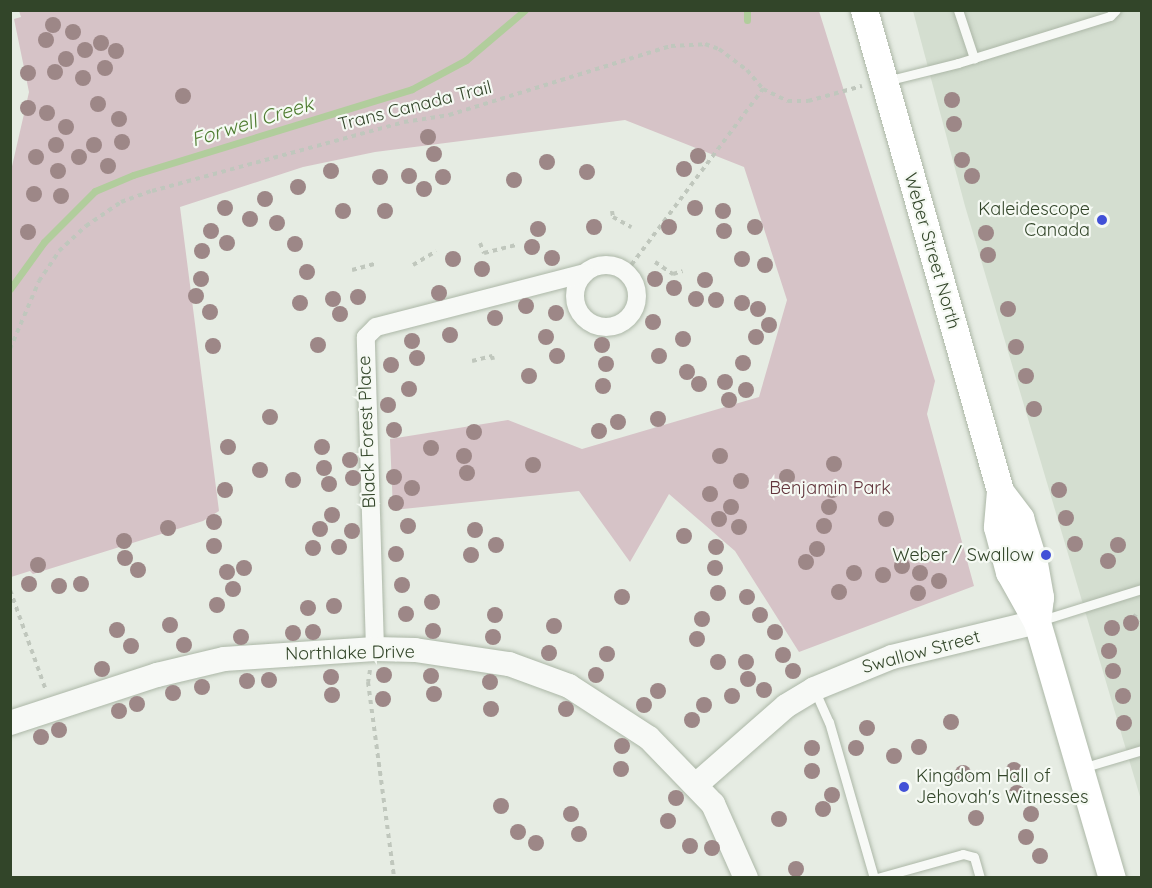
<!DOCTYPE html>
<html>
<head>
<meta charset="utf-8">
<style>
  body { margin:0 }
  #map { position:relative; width:1152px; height:888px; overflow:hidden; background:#e6ece3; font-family:Quicksand,sans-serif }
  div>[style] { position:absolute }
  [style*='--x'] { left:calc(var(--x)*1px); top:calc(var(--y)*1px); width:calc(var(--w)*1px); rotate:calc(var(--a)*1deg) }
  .built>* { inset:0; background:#d4ded0 }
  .green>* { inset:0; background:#d6c3c7 }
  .stream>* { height:7px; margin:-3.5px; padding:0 3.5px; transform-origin:3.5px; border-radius:3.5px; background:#b1cd9c }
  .path>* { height:4px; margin-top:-2px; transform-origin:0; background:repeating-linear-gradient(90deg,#c0c7bd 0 4.5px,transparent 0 9px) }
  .roads { filter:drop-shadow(0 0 2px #acb7a7) drop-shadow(0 0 2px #acb7a7) }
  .service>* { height:9px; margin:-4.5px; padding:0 4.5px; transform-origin:4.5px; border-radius:4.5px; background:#f7f9f6 }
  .minor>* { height:18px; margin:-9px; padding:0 9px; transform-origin:9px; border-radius:9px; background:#f7f9f6 }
  .minor>.ring { margin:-9px; padding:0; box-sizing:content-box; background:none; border:18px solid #f7f9f6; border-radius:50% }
  .tertiary>* { height:24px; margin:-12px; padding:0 12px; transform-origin:12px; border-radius:12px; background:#f7f9f6 }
  .secondary>* { height:27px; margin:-13.5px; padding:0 13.5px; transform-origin:13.5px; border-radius:13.5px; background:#fff }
  .trees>* { width:16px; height:16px; margin:-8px; border-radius:50%; background:#9d8787 }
  .dots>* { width:16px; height:16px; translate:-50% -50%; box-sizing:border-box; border:3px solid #f5f9f3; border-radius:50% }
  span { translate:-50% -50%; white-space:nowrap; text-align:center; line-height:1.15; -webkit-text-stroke:4.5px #f5f9f3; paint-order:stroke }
  .street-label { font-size:18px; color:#324529 }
  .poi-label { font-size:18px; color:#324529 }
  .right { translate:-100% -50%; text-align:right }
  .left { translate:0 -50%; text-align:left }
  .park-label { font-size:18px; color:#62353c }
  .water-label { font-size:20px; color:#4e7c30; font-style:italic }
  .frame { position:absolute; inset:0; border:12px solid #324529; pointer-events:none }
</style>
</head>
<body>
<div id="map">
  <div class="built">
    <i style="clip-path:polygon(913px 11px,1141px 11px,1141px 800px,965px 206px)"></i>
  </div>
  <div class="green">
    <i style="clip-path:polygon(19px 11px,819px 11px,935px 381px,927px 414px,974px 586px,799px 652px,735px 551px,669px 494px,630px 562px,579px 491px,393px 510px,390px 439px,508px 420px,582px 449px,759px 397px,787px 300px,744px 167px,625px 120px,375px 152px,303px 167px,180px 207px,219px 511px,203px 521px,33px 574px,30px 571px,11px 577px,10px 175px,29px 92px,14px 19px,21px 17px)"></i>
  </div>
  <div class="stream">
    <i style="--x:747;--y:10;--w:10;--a:90"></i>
    <i style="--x:10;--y:289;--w:58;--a:-54.1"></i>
    <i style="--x:44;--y:242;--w:72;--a:-45"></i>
    <i style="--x:95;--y:191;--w:41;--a:-22.8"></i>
    <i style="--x:133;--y:175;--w:292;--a:-17.1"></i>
    <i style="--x:412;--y:89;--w:61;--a:-28.2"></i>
    <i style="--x:466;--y:60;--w:77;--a:-40.3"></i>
  </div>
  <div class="path">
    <i style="--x:612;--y:211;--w:6;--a:81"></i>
    <i style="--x:613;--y:217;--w:21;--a:29"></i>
    <i style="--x:480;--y:243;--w:11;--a:68"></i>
    <i style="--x:484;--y:253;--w:32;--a:-14"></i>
    <i style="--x:655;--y:262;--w:22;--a:34"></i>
    <i style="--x:673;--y:274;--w:10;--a:-17"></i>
    <i style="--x:413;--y:265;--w:27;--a:-31"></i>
    <i style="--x:352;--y:270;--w:23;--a:-15"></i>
    <i style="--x:626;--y:272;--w:229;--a:-53.2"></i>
    <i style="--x:10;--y:349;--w:74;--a:-66.9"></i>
    <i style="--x:39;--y:281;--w:36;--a:-56"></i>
    <i style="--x:59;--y:251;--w:37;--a:-43"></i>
    <i style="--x:86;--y:226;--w:42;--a:-34.4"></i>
    <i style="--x:121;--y:202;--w:33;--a:-20"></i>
    <i style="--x:152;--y:191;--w:261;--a:-15.3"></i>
    <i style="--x:404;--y:122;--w:46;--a:-8.8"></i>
    <i style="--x:449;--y:115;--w:232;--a:-17.3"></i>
    <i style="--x:671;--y:46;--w:34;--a:-3"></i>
    <i style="--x:705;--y:44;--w:15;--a:20"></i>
    <i style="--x:719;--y:49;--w:35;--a:37"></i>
    <i style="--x:747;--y:70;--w:25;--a:50"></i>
    <i style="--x:763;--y:89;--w:28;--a:26"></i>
    <i style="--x:788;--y:101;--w:20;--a:0"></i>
    <i style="--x:808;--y:101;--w:56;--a:-15.5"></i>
    <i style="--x:472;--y:361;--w:21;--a:-14"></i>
    <i style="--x:492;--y:356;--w:4;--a:76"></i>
    <i style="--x:10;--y:590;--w:104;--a:70.3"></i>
    <i style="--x:1133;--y:615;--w:11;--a:34"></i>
    <i style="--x:370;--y:670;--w:12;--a:99"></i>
    <i style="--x:368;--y:682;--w:198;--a:82.4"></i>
  </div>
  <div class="roads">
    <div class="service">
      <i style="--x:958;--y:10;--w:51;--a:71.6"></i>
      <i style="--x:886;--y:81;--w:74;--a:-14"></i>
      <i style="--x:958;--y:63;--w:159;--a:-17.2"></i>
      <i style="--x:1110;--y:16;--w:8;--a:-45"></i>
      <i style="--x:1039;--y:621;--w:108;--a:-17.3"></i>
      <i style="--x:814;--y:689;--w:36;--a:66"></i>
      <i style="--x:829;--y:722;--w:162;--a:73.9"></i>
      <i style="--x:1082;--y:768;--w:63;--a:-16.7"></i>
      <i style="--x:877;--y:878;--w:89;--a:-15.6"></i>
      <i style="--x:963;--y:854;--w:11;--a:15"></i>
      <i style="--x:974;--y:857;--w:22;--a:74"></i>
    </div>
    <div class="minor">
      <i class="ring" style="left:575px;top:265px;width:44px;height:44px"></i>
      <i style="--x:375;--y:649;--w:312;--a:-91.7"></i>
      <i style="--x:366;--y:337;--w:14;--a:-45"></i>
      <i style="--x:376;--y:327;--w:216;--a:-14.5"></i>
    </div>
    <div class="tertiary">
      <i style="--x:10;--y:723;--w:155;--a:-18.1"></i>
      <i style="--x:157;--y:675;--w:69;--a:-13.4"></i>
      <i style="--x:224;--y:659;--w:151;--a:-3.8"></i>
      <i style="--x:375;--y:649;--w:40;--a:1.4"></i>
      <i style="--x:415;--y:650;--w:95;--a:8.5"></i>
      <i style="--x:509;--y:664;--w:64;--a:20.1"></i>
      <i style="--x:569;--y:686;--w:95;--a:33"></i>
      <i style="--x:649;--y:738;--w:92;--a:45.9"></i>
      <i style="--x:713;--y:804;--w:81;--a:66"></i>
      <i style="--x:697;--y:784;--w:118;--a:-41.2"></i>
      <i style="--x:786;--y:706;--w:33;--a:-31"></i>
      <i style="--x:814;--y:689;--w:84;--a:-22.3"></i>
      <i style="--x:892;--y:657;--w:149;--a:-13.6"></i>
    </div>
    <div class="secondary">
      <i style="--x:864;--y:10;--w:500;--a:74.2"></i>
      <i style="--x:1000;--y:491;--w:34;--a:53"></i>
      <i style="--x:1020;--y:518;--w:47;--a:72.7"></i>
      <i style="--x:1034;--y:563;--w:35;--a:80"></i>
      <i style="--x:1040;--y:597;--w:25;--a:97"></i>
      <i style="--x:1000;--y:491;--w:36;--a:95"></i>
      <i style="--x:997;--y:527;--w:47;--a:75.1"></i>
      <i style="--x:1009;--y:572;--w:57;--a:60.8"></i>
      <i style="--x:1037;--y:622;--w:267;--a:73.7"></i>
    </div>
  </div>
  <div class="trees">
    <i style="left:53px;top:25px"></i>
    <i style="left:73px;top:32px"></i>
    <i style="left:46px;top:40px"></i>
    <i style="left:101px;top:43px"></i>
    <i style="left:85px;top:50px"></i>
    <i style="left:116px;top:51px"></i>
    <i style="left:66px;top:59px"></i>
    <i style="left:105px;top:68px"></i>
    <i style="left:55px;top:72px"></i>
    <i style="left:28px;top:73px"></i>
    <i style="left:83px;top:78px"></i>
    <i style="left:183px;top:96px"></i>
    <i style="left:952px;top:100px"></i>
    <i style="left:98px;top:104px"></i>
    <i style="left:28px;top:108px"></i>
    <i style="left:47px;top:113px"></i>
    <i style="left:119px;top:119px"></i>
    <i style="left:954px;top:124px"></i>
    <i style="left:66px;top:127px"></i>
    <i style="left:428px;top:137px"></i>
    <i style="left:122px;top:142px"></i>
    <i style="left:56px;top:145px"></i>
    <i style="left:94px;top:145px"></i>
    <i style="left:434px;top:154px"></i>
    <i style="left:698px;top:156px"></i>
    <i style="left:36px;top:157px"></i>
    <i style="left:79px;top:157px"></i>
    <i style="left:962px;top:160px"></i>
    <i style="left:547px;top:162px"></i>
    <i style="left:108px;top:166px"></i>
    <i style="left:684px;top:169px"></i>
    <i style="left:58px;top:171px"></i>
    <i style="left:331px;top:171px"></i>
    <i style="left:587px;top:172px"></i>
    <i style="left:409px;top:176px"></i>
    <i style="left:972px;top:176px"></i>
    <i style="left:380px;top:177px"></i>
    <i style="left:443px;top:177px"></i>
    <i style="left:514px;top:180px"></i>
    <i style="left:298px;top:187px"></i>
    <i style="left:424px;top:189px"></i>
    <i style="left:34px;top:194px"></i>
    <i style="left:61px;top:196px"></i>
    <i style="left:265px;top:199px"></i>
    <i style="left:225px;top:208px"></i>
    <i style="left:695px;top:208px"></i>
    <i style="left:343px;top:211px"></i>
    <i style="left:385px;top:211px"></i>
    <i style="left:723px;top:211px"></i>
    <i style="left:250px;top:219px"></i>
    <i style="left:277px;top:223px"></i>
    <i style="left:594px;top:227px"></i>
    <i style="left:669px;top:227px"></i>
    <i style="left:755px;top:227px"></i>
    <i style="left:538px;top:229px"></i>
    <i style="left:211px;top:231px"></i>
    <i style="left:724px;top:231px"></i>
    <i style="left:28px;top:232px"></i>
    <i style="left:986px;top:233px"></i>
    <i style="left:227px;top:243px"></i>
    <i style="left:295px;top:244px"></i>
    <i style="left:532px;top:247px"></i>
    <i style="left:202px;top:251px"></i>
    <i style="left:988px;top:255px"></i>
    <i style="left:552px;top:258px"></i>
    <i style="left:453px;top:259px"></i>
    <i style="left:742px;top:259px"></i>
    <i style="left:765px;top:265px"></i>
    <i style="left:482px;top:269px"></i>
    <i style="left:307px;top:272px"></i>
    <i style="left:201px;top:279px"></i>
    <i style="left:655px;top:279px"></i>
    <i style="left:705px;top:280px"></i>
    <i style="left:674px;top:288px"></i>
    <i style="left:439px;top:293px"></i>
    <i style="left:196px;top:296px"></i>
    <i style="left:358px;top:297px"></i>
    <i style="left:333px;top:299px"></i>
    <i style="left:696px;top:299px"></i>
    <i style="left:716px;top:300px"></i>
    <i style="left:300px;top:303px"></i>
    <i style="left:742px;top:303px"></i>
    <i style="left:526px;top:306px"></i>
    <i style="left:758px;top:309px"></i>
    <i style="left:1008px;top:309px"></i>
    <i style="left:210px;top:312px"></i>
    <i style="left:556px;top:313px"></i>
    <i style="left:340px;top:314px"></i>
    <i style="left:495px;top:318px"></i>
    <i style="left:653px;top:322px"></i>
    <i style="left:769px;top:325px"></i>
    <i style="left:450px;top:335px"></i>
    <i style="left:546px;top:337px"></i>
    <i style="left:756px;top:337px"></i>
    <i style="left:683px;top:339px"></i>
    <i style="left:412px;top:341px"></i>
    <i style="left:318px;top:345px"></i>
    <i style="left:602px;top:345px"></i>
    <i style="left:213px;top:346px"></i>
    <i style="left:1016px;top:347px"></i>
    <i style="left:557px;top:356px"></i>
    <i style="left:659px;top:356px"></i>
    <i style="left:417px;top:358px"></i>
    <i style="left:743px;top:363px"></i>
    <i style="left:606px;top:364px"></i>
    <i style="left:391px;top:365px"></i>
    <i style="left:687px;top:372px"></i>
    <i style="left:529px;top:376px"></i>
    <i style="left:1026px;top:376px"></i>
    <i style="left:725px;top:382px"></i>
    <i style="left:699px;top:384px"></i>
    <i style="left:603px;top:386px"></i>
    <i style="left:409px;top:389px"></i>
    <i style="left:746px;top:390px"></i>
    <i style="left:729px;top:400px"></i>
    <i style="left:388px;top:405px"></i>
    <i style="left:1034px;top:409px"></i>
    <i style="left:270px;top:417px"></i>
    <i style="left:658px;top:419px"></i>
    <i style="left:618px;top:422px"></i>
    <i style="left:394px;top:430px"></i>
    <i style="left:599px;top:431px"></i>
    <i style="left:474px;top:432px"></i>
    <i style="left:228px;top:447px"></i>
    <i style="left:322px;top:447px"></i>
    <i style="left:431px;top:448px"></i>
    <i style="left:464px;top:456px"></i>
    <i style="left:720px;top:456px"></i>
    <i style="left:350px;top:460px"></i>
    <i style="left:834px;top:464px"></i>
    <i style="left:533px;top:465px"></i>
    <i style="left:324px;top:468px"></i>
    <i style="left:260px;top:470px"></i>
    <i style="left:467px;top:473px"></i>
    <i style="left:394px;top:477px"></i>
    <i style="left:787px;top:477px"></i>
    <i style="left:353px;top:478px"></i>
    <i style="left:293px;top:480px"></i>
    <i style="left:741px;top:481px"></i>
    <i style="left:329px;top:484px"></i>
    <i style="left:412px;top:488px"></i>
    <i style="left:225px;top:490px"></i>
    <i style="left:832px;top:490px"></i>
    <i style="left:1059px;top:490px"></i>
    <i style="left:710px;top:494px"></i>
    <i style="left:396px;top:503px"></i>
    <i style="left:731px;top:507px"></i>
    <i style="left:829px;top:507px"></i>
    <i style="left:332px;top:515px"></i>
    <i style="left:1066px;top:518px"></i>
    <i style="left:719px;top:519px"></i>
    <i style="left:886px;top:519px"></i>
    <i style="left:214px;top:522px"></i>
    <i style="left:408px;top:526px"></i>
    <i style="left:824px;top:526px"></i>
    <i style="left:739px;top:527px"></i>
    <i style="left:168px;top:528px"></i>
    <i style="left:320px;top:529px"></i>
    <i style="left:475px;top:530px"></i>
    <i style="left:352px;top:531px"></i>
    <i style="left:684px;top:536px"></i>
    <i style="left:124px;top:541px"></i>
    <i style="left:1075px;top:544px"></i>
    <i style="left:496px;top:545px"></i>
    <i style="left:1118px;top:545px"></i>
    <i style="left:214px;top:546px"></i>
    <i style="left:339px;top:547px"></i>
    <i style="left:716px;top:547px"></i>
    <i style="left:313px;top:548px"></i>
    <i style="left:817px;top:549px"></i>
    <i style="left:396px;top:554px"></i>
    <i style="left:471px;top:555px"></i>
    <i style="left:125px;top:558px"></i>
    <i style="left:1108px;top:561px"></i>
    <i style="left:806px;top:562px"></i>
    <i style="left:38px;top:565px"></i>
    <i style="left:902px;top:566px"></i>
    <i style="left:244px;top:568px"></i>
    <i style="left:715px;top:568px"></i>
    <i style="left:138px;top:570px"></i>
    <i style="left:227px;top:572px"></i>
    <i style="left:854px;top:573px"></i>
    <i style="left:920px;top:573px"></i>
    <i style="left:883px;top:575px"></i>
    <i style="left:939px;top:581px"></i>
    <i style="left:29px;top:584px"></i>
    <i style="left:81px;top:584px"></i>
    <i style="left:402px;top:585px"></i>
    <i style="left:59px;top:586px"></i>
    <i style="left:233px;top:589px"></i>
    <i style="left:839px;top:592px"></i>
    <i style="left:718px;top:593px"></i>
    <i style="left:918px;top:593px"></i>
    <i style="left:622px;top:597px"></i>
    <i style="left:747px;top:597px"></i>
    <i style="left:432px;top:602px"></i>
    <i style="left:217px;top:605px"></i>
    <i style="left:334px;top:606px"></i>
    <i style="left:308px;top:608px"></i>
    <i style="left:406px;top:614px"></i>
    <i style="left:495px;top:615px"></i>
    <i style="left:760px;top:615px"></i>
    <i style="left:702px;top:619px"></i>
    <i style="left:1131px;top:623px"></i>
    <i style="left:170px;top:625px"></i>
    <i style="left:554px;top:626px"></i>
    <i style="left:1112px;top:628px"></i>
    <i style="left:117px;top:630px"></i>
    <i style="left:433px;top:631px"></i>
    <i style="left:313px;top:632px"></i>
    <i style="left:775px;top:632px"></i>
    <i style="left:293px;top:633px"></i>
    <i style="left:241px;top:637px"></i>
    <i style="left:493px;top:637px"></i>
    <i style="left:697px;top:639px"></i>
    <i style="left:184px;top:645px"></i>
    <i style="left:131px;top:646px"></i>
    <i style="left:1109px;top:651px"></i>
    <i style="left:549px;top:653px"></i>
    <i style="left:607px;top:654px"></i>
    <i style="left:783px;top:655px"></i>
    <i style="left:718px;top:662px"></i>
    <i style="left:746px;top:662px"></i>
    <i style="left:102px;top:669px"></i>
    <i style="left:793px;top:671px"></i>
    <i style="left:1113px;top:671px"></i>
    <i style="left:384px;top:675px"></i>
    <i style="left:596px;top:675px"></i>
    <i style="left:431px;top:676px"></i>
    <i style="left:331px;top:677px"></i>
    <i style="left:748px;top:679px"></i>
    <i style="left:269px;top:680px"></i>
    <i style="left:247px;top:681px"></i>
    <i style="left:490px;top:682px"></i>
    <i style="left:202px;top:687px"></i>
    <i style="left:764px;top:690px"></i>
    <i style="left:658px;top:691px"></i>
    <i style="left:173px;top:693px"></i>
    <i style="left:434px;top:694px"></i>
    <i style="left:332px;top:695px"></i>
    <i style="left:732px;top:696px"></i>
    <i style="left:1123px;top:696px"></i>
    <i style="left:383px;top:699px"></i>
    <i style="left:137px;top:704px"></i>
    <i style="left:644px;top:705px"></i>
    <i style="left:704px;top:705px"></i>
    <i style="left:491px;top:709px"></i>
    <i style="left:566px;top:709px"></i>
    <i style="left:119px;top:711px"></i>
    <i style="left:692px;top:720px"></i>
    <i style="left:951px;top:722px"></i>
    <i style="left:1124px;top:723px"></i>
    <i style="left:867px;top:728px"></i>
    <i style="left:59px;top:730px"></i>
    <i style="left:41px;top:737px"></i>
    <i style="left:622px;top:746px"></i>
    <i style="left:919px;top:747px"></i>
    <i style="left:812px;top:748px"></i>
    <i style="left:856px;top:748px"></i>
    <i style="left:894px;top:756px"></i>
    <i style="left:621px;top:769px"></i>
    <i style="left:1014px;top:770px"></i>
    <i style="left:812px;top:771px"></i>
    <i style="left:963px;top:773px"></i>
    <i style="left:1017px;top:793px"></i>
    <i style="left:832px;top:795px"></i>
    <i style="left:676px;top:798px"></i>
    <i style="left:501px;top:806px"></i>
    <i style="left:823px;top:809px"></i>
    <i style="left:571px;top:814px"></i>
    <i style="left:1031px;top:814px"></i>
    <i style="left:976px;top:818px"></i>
    <i style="left:779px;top:819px"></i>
    <i style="left:668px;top:821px"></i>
    <i style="left:518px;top:832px"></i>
    <i style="left:579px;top:834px"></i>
    <i style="left:1026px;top:837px"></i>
    <i style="left:536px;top:843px"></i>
    <i style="left:690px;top:846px"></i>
    <i style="left:712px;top:848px"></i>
    <i style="left:1040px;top:856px"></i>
    <i style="left:796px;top:869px"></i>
  </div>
  <div class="dots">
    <i style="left:1102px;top:220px;background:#4150d7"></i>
    <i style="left:1046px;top:555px;background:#4150d7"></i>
    <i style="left:904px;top:787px;background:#4150d7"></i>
  </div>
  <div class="street-label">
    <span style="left:415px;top:106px;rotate:-14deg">Trans Canada Trail</span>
    <span style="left:932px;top:251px;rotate:74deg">Weber Street North</span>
    <span style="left:367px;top:432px;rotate:-92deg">Black Forest Place</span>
    <span style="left:921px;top:652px;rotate:-15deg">Swallow Street</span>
    <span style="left:350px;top:653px;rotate:-1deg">Northlake Drive</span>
  </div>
  <div class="poi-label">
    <span class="right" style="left:1090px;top:220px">Kaleidescope<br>Canada</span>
    <span class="right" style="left:1034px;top:555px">Weber / Swallow</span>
    <span class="left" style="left:916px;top:787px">Kingdom Hall of<br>Jehovah's Witnesses</span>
  </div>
  <div class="park-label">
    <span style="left:830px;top:488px">Benjamin Park</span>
  </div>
  <div class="water-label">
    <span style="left:252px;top:121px;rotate:-17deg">Forwell Creek</span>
  </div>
  <div class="frame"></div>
</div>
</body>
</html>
